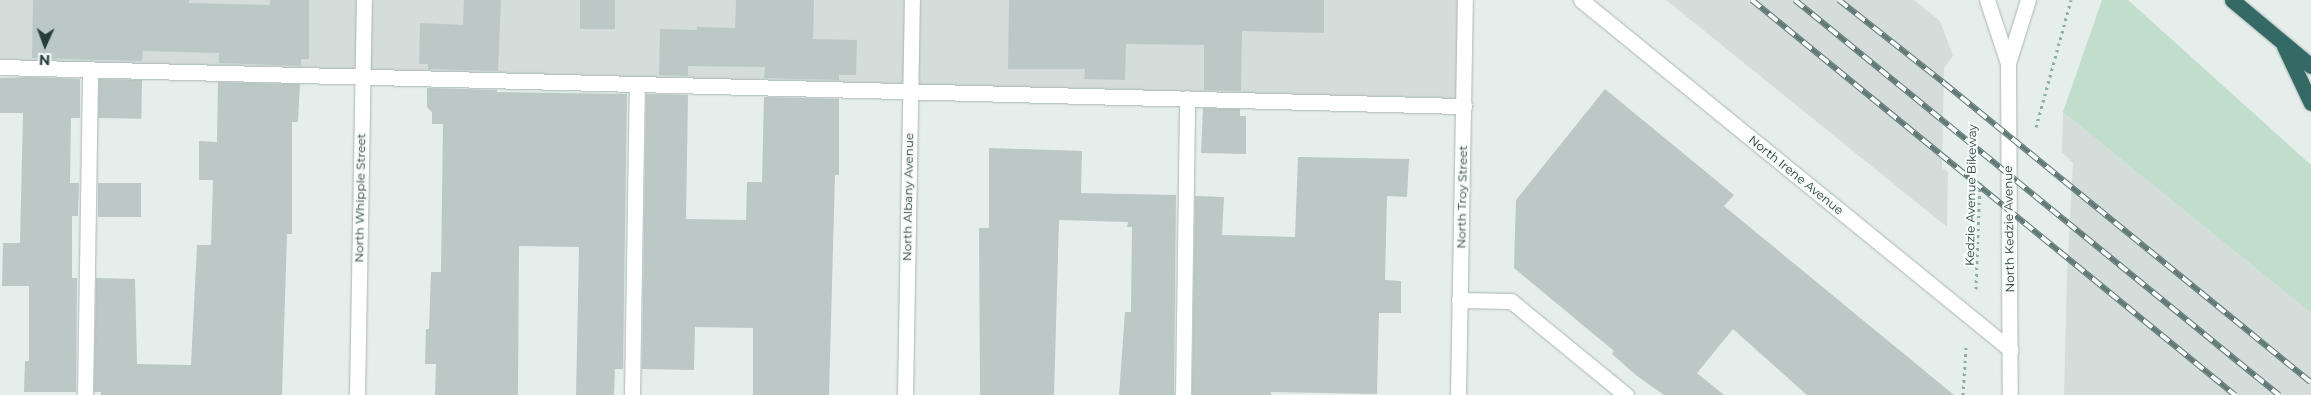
<!DOCTYPE html>
<html>
<head>
<meta charset="utf-8">
<style>
  body { margin:0 }
  #map { position:relative; width:2311px; height:395px; overflow:hidden; background:#e6eeeb; font-family:Montserrat,sans-serif }
  div>[style] { position:absolute }
  [style*='--x'] { left:calc(var(--x)*1px); top:calc(var(--y)*1px); width:calc(var(--w)*1px); rotate:calc(var(--a)*1deg) }
  .built>* { inset:0; background:#d4ddda }
  .green>* { inset:0; background:#c1ddcc }
  .building>* { inset:0; background:#bbc8c5; transform-origin:0 0 }
  .path>* { height:3px; margin-top:-1.5px; transform-origin:0; background:repeating-linear-gradient(90deg,#89afa8 0 2.5px,transparent 0 6.5px) }
  .roads { filter:drop-shadow(0 0 1px #a9b6b3) drop-shadow(0 0 1px #a9b6b3) }
  .service>* { height:15px; margin:-7.5px; padding:0 7.5px; transform-origin:7.5px; border-radius:7.5px; background:#fff }
  .minor>* { height:15px; margin:-7.5px; padding:0 7.5px; transform-origin:7.5px; border-radius:7.5px; background:#fff }
  .secondary>* { height:15px; margin:-7.5px; padding:0 7.5px; transform-origin:7.5px; border-radius:7.5px; background:#fff }
  .motorway>* { height:15px; margin:-7.5px; padding:0 7.5px; transform-origin:7.5px; border-radius:7.5px; background:#346966 }
  .rail>* { height:5.5px; margin-top:-2.75px; transform-origin:0; background:repeating-linear-gradient(90deg,#f6faf9 0 11px,#617a77 0 22px); box-sizing:border-box; border-block:1px solid #617a77 }
  span { translate:-50% -50%; white-space:nowrap; text-align:center; line-height:1.15; -webkit-text-stroke:4px #f6faf9; paint-order:stroke }
  .street-label { font-size:12px; color:#263f3c }
  .north { position:absolute; left:20px; top:20px; width:50px; height:50px; -webkit-text-stroke:4px #f6faf9; paint-order:stroke; rotate:182deg; font-size:14px; font-weight:700; line-height:20px; text-align:center; color:#263f3c }
  .north::after { content:''; display:block; margin:auto; width:18px; height:22px; background:#263f3c; clip-path:polygon(50% 0,100% 100%,50% 72%,0 100%) }
</style>
</head>
<body>
<div id="map">
  <div class="built">
    <i style="clip-path:polygon(0 0,1461px 0,1459px 103px,0 66px)"></i>
    <i style="clip-path:polygon(1666px 0,1914px 0,1940px 21px,1953px 56px,1944px 68px,1942px 168px,1948px 172px,1947px 227px)"></i>
    <i style="clip-path:polygon(2063px 112px,2311px 313px,2311px 395px,2064px 395px,2067px 275px,2073px 163px,2062px 152px)"></i>
  </div>
  <div class="green">
    <i style="clip-path:polygon(2102px 0,2128px 0,2311px 165px,2311px 313px,2063px 112px)"></i>
  </div>
  <div class="building">
    <i style="clip-path:polygon(33px 0,189px 0,189px 3px,270px 5px,270px 0,309px 0,309px 59px,301px 59px,301px 66px,219px 63px,219px 53px,143px 51px,142px 61px,32px 58px)"></i>
    <i style="clip-path:polygon(464px 0,501px 0,498px 71px,428px 69px,428px 64px,419px 64px,420px 23px,463px 25px)"></i>
    <i style="left:580px;top:0;width:35px;height:29px"></i>
    <i style="clip-path:polygon(736px 0,814px 0,813px 39px,857px 40px,856px 75px,839px 75px,839px 80px,764px 78px,765px 67px,688px 66px,688px 76px,659px 75px,660px 29px,697px 30px,697px 27px,735px 28px)"></i>
    <i style="clip-path:polygon(1009px 0,1324px 0,1324px 33px,1242px 31px,1241px 91px,1204px 90px,1204px 45px,1126px 44px,1125px 80px,1084px 79px,1085px 69px,1008px 69px)"></i>
    <i style="clip-path:polygon(31px 77px,80px 79px,80px 118px,71px 118px,70px 183px,79px 183px,78px 216px,72px 216px,72px 278px,77px 278px,76px 392px,24px 392px,25px 361px,29px 361px,29px 286px,2px 286px,3px 243px,20px 243px,23px 113px,0 113px,0 78px)"></i>
    <i style="left:99px;top:79px;width:43px;height:39px;rotate:1deg"></i>
    <i style="clip-path:polygon(218px 82px,300px 84px,298px 122px,292px 122px,292px 234px,287px 234px,282px 395px,101px 395px,101px 392px,94px 392px,96px 278px,135px 279px,137px 364px,191px 365px,197px 245px,211px 245px,213px 180px,199px 180px,199px 141px,217px 142px)"></i>
    <i style="clip-path:polygon(427px 88px,497px 90px,497px 92px,627px 94px,623px 369px,615px 369px,614px 395px,576px 395px,579px 247px,519px 246px,518px 395px,435px 395px,436px 364px,425px 364px,426px 329px,429px 329px,431px 272px,441px 272px,443px 124px,432px 124px,432px 112px,427px 107px)"></i>
    <i style="clip-path:polygon(1605px 89px,1734px 195px,1724px 206px,1954px 395px,1807px 395px,1733px 329px,1697px 373px,1724px 395px,1664px 395px,1637px 376px,1612px 354px,1614px 351px,1514px 268px,1516px 200px)"></i>
    <i style="clip-path:polygon(646px 94px,688px 95px,686px 219px,746px 220px,747px 182px,762px 182px,764px 97px,839px 99px,839px 175px,835px 175px,829px 395px,753px 395px,753px 328px,695px 327px,694px 370px,642px 369px)"></i>
    <i style="clip-path:polygon(1203px 108px,1240px 109px,1240px 116px,1246px 116px,1246px 154px,1201px 153px)"></i>
    <i style="clip-path:polygon(989px 148px,1082px 151px,1081px 193px,1176px 195px,1174px 395px,1119px 395px,1125px 312px,1131px 312px,1132px 227px,1127px 227px,1128px 222px,1059px 220px,1054px 395px,980px 395px,979px 228px,989px 228px)"></i>
    <i style="clip-path:polygon(1298px 157px,1409px 159px,1407px 197px,1387px 196px,1385px 280px,1401px 281px,1401px 313px,1379px 313px,1377px 394px,1271px 392px,1271px 395px,1192px 395px,1195px 196px,1224px 197px,1222px 235px,1295px 237px)"></i>
    <i style="left:98px;top:183px;width:43px;height:34px"></i>
  </div>
  <div class="path">
    <i style="--x:2036;--y:127;--w:132;--a:-74.6"></i>
    <i style="--x:1976;--y:289;--w:109;--a:-87.9"></i>
    <i style="--x:1963;--y:395;--w:48;--a:-86.4"></i>
  </div>
  <div class="roads">
    <div class="service">
      <i style="--x:0;--y:67;--w:1465;--a:1.53"></i>
      <i style="--x:1459;--y:300;--w:52;--a:1.1"></i>
      <i style="--x:1511;--y:301;--w:149;--a:39.3"></i>
      <i style="--x:85;--y:395;--w:326;--a:-89.1"></i>
      <i style="--x:632;--y:395;--w:311;--a:-89.1"></i>
      <i style="--x:1183;--y:395;--w:297;--a:-89.2"></i>
    </div>
    <div class="minor">
      <i style="--x:1581;--y:0;--w:554;--a:39.14"></i>
      <i style="--x:357;--y:395;--w:395;--a:-89"></i>
      <i style="--x:905;--y:395;--w:395;--a:-89"></i>
      <i style="--x:1458;--y:395;--w:395;--a:-89"></i>
    </div>
    <div class="secondary">
      <i style="--x:1987;--y:0;--w:66;--a:71.6"></i>
      <i style="--x:2008;--y:63;--w:332;--a:89.7"></i>
      <i style="--x:2008;--y:63;--w:66;--a:-72.4"></i>
    </div>
    <div class="motorway">
      <i style="--x:2232;--y:0;--w:103;--a:39.9"></i>
      <i style="--x:2284;--y:46;--w:63;--a:64.7"></i>
    </div>
  </div>
  <div class="rail">
    <i style="--x:1752;--y:0;--w:624;--a:39.28"></i>
    <i style="--x:1795;--y:0;--w:625;--a:39.22"></i>
    <i style="--x:1839;--y:0;--w:134;--a:38.3"></i>
    <i style="--x:1944;--y:83;--w:473;--a:39.2"></i>
  </div>
  <div class="street-label">
    <span style="left:1796px;top:175px;rotate:39deg">North Irene Avenue</span>
    <span style="left:1971px;top:195px;rotate:-89deg">Kedzie Avenue Bikeway</span>
    <span style="left:908px;top:197px;rotate:-89deg">North Albany Avenue</span>
    <span style="left:1462px;top:197px;rotate:-89deg">North Troy Street</span>
    <span style="left:360px;top:198px;rotate:-89deg">North Whipple Street</span>
    <span style="left:2009px;top:229px;rotate:-91deg">North Kedzie Avenue</span>
  </div>
  <div class="north">N</div>
</div>
</body>
</html>
